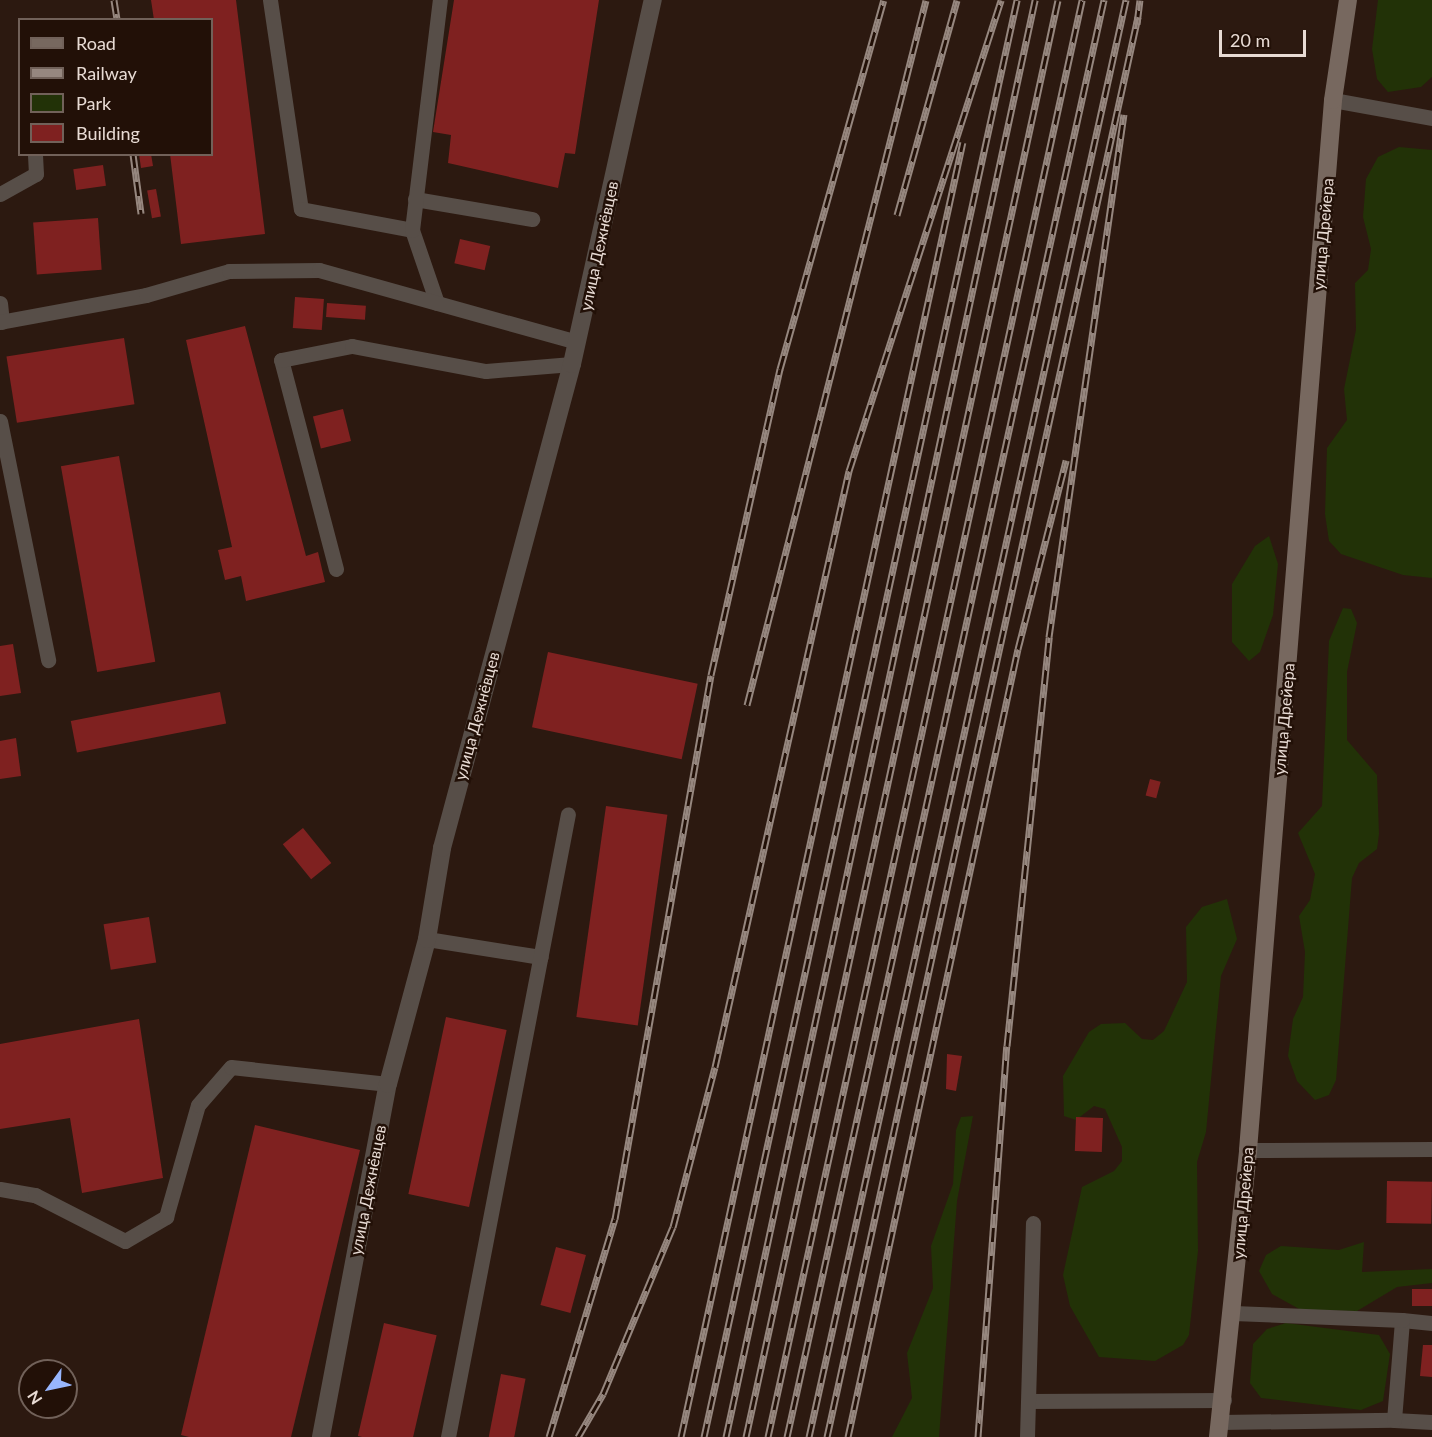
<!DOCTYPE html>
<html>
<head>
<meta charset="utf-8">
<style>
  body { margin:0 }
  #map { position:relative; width:1432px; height:1437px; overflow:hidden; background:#2c1910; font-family:Lato,sans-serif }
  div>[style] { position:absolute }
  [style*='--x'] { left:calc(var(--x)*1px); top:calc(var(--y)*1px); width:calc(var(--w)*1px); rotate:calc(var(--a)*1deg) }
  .green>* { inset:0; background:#223207 }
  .building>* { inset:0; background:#7f2120; transform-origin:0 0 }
  .service>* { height:15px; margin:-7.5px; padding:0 7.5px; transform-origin:7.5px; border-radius:7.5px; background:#574e48 }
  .minor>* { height:18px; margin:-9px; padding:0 9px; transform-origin:9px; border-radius:9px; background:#574e48 }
  .secondary>* { height:18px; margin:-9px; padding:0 9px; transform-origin:9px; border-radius:9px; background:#77685f }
  .rail>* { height:7px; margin-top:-3.5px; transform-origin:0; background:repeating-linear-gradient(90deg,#221007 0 14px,#96877f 0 28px); box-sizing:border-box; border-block:2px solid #96877f }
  span { translate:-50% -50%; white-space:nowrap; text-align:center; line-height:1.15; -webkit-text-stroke:5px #221007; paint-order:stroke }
  .street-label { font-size:16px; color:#e8dbd4 }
  .legend { position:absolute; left:18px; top:18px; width:195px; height:138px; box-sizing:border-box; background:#221007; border:2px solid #716159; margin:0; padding:8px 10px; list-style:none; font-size:18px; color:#e8dbd4 }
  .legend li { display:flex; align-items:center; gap:12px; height:30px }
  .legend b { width:30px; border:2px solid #716159 }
  .north { position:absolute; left:18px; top:1359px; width:60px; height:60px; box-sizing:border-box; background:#221007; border:2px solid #716159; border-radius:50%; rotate:237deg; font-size:16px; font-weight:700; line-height:24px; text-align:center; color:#e8dbd4 }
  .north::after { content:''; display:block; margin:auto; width:21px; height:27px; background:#98b6fd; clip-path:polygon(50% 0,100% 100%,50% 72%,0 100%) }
  .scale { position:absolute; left:1219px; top:30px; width:87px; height:27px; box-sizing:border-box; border:3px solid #e8dbd4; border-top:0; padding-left:8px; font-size:18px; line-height:21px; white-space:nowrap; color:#e8dbd4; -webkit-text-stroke:4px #221007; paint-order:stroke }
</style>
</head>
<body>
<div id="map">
  <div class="green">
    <i style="clip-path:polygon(1378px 0,1432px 0,1432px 77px,1421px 87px,1388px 92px,1377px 79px,1372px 49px)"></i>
    <i style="clip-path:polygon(1399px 147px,1432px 150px,1432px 578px,1403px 575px,1341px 554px,1329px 541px,1325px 514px,1327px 448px,1347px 420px,1344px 389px,1356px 330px,1355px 283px,1368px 270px,1371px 249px,1363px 217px,1366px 179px,1378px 157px)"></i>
    <i style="clip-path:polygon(1269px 536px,1278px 564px,1273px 615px,1260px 652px,1249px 661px,1232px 642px,1232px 584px,1255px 546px)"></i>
    <i style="clip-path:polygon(1343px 608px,1351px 609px,1357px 623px,1347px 672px,1347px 740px,1377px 775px,1379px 834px,1377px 849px,1359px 863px,1352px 878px,1336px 1080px,1329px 1095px,1315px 1100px,1297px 1081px,1288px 1056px,1293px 1019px,1303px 997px,1305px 952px,1299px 916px,1310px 900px,1315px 874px,1298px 833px,1322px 806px,1329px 641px)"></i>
    <i style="clip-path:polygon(1227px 899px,1237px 939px,1221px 976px,1206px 1132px,1197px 1162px,1198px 1251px,1189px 1335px,1183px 1345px,1155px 1361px,1099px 1357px,1070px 1306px,1063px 1275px,1082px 1187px,1114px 1171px,1122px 1161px,1122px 1147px,1105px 1109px,1094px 1106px,1076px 1120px,1064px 1116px,1063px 1076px,1089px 1032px,1101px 1024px,1125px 1023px,1142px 1039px,1153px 1040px,1164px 1031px,1187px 982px,1186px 927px,1202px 907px)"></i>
    <i style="clip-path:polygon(973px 1116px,957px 1201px,939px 1437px,892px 1437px,912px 1398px,907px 1353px,933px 1288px,931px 1246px,953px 1184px,956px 1130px,961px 1117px)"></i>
    <i style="clip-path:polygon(1364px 1242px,1362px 1272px,1432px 1269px,1432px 1283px,1397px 1287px,1357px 1311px,1301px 1310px,1272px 1294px,1259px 1271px,1266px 1255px,1281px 1246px,1339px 1250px)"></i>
    <i style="clip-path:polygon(1286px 1323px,1379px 1335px,1390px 1354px,1383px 1401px,1361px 1410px,1261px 1398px,1250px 1383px,1253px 1344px,1267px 1329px)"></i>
  </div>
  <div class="building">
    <i style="clip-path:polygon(151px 0,236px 0,265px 234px,181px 244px,170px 154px,212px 154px,212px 20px,154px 20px)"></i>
    <i style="clip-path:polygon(454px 0,599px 0,575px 154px,565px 153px,558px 188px,448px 163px,451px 135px,433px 132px)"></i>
    <i style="clip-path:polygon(139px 154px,151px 154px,153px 166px,141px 168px)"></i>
    <i style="left:103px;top:165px;width:21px;height:30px;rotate:82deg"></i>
    <i style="left:156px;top:189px;width:28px;height:9px;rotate:80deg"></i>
    <i style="left:98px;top:218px;width:52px;height:65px;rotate:86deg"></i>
    <i style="left:460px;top:239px;width:31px;height:25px;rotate:13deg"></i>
    <i style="left:295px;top:297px;width:29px;height:31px;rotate:4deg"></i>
    <i style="left:327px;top:303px;width:39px;height:14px;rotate:4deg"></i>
    <i style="clip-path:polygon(245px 326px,306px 556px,318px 552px,325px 582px,246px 601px,241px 576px,225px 580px,218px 550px,232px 547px,186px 340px)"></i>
    <i style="left:124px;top:338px;width:67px;height:119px;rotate:81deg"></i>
    <i style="left:343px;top:409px;width:33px;height:31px;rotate:76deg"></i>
    <i style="left:119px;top:456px;width:209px;height:59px;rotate:80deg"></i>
    <i style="clip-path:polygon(13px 644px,21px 693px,0 696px,0 646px)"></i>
    <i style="left:548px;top:652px;width:153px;height:77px;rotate:12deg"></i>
    <i style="left:220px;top:692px;width:32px;height:152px;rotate:79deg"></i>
    <i style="clip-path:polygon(16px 738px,21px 776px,0 779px,0 741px)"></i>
    <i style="left:1150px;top:779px;width:11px;height:17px;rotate:15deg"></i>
    <i style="left:606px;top:806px;width:62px;height:213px;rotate:8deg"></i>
    <i style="left:303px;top:828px;width:45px;height:26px;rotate:51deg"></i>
    <i style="left:149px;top:917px;width:46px;height:46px;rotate:81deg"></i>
    <i style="left:446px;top:1017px;width:62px;height:181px;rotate:12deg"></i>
    <i style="clip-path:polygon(139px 1019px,163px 1178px,82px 1193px,70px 1118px,0 1129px,0 1044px)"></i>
    <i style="clip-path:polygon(947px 1054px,962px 1056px,956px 1091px,946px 1089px)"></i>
    <i style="left:1076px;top:1117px;width:27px;height:34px;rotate:2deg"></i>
    <i style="clip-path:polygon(255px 1125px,360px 1150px,291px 1437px,189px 1437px,181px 1435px)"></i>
    <i style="left:1387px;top:1181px;width:45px;height:42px;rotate:1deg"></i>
    <i style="left:556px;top:1247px;width:31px;height:60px;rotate:15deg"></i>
    <i style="left:1412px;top:1289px;width:20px;height:17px"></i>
    <i style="left:384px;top:1323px;width:54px;height:116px;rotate:13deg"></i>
    <i style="clip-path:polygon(1423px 1345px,1432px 1345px,1432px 1377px,1420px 1376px)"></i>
    <i style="left:501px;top:1374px;width:25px;height:64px;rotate:11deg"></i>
  </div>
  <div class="service">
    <i style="--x:270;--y:0;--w:211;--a:81.6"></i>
    <i style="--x:301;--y:209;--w:113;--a:10.7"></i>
    <i style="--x:1333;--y:100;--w:101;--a:10.3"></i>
    <i style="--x:0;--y:194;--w:41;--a:-29.1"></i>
    <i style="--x:36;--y:174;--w:20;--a:-93"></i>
    <i style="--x:415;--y:199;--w:119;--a:9.7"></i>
    <i style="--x:0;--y:303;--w:19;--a:84"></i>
    <i style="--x:437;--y:303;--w:77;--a:-108.9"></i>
    <i style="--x:412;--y:230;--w:232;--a:-83.1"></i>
    <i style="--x:0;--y:322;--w:148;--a:-10.5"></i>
    <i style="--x:146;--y:295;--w:86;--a:-16.1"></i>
    <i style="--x:229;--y:271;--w:90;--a:-0.6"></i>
    <i style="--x:319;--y:270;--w:268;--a:15.6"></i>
    <i style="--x:0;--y:421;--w:244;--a:78.6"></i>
    <i style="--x:336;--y:569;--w:216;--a:-104.7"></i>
    <i style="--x:281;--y:360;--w:72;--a:-11.2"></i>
    <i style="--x:352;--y:346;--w:136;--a:10.6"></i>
    <i style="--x:486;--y:371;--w:86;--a:-4.7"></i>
    <i style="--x:427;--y:939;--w:115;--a:9"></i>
    <i style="--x:1248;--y:1150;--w:184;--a:-0.3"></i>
    <i style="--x:0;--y:1189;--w:36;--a:10"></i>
    <i style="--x:35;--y:1195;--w:101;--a:27.1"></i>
    <i style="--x:125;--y:1241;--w:48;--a:-30.3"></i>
    <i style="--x:166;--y:1217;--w:116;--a:-74.1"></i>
    <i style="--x:198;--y:1105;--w:50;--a:-49"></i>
    <i style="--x:231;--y:1067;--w:158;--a:6.2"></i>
    <i style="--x:1402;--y:1320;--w:30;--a:6"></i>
    <i style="--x:1029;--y:1401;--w:195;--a:-0.3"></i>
    <i style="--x:1394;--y:1420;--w:38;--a:3"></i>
    <i style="--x:1220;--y:1422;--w:174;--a:-0.7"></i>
    <i style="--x:1394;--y:1420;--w:100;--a:-85.4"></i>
    <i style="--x:1402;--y:1320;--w:169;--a:-177.6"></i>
    <i style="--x:448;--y:1437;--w:634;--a:-79.1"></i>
    <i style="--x:1027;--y:1437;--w:214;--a:-88.4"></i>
  </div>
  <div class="minor">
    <i style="--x:321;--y:1437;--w:359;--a:-79.3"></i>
    <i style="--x:388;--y:1084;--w:150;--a:-74.9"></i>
    <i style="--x:427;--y:939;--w:92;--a:-80.6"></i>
    <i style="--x:442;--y:848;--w:501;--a:-74.97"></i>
    <i style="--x:572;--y:364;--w:373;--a:-77.5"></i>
  </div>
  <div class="secondary">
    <i style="--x:1218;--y:1437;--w:289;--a:-84"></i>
    <i style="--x:1248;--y:1150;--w:1053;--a:-85.37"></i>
    <i style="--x:1333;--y:100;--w:101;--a:-81.5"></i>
  </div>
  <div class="rail">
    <i style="--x:114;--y:0;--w:20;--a:81"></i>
    <i style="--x:1137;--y:24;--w:24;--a:-83"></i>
    <i style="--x:133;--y:154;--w:60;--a:82.3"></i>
    <i style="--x:897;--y:215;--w:223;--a:-74.4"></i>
    <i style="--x:747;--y:705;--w:727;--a:-75.75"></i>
    <i style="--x:549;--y:1437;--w:228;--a:-73.2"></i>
    <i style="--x:615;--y:1219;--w:552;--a:-79.99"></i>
    <i style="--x:711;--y:675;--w:314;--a:-77.3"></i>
    <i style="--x:780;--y:369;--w:383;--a:-74.3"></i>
    <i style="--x:578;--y:1437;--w:50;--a:-59.8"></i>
    <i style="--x:603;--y:1394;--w:181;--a:-67.3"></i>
    <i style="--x:673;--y:1227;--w:165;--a:-75.3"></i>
    <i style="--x:715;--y:1067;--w:611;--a:-77.33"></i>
    <i style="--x:849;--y:471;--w:495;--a:-72.1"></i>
    <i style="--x:681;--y:1437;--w:1325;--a:-77.72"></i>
    <i style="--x:704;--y:1437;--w:1471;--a:-77.71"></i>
    <i style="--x:726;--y:1437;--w:1470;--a:-77.86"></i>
    <i style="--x:746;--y:1437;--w:1470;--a:-77.75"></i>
    <i style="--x:768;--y:1437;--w:1471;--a:-77.67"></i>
    <i style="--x:787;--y:1437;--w:1472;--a:-77.56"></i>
    <i style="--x:809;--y:1437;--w:1472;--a:-77.56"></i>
    <i style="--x:827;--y:1437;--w:1454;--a:-77.65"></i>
    <i style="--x:848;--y:1437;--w:806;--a:-77.83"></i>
    <i style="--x:1018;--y:649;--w:195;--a:-75.7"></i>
    <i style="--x:978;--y:1437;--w:392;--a:-85.8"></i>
    <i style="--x:1007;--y:1046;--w:411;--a:-84.1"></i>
    <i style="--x:1049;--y:637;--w:528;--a:-81.84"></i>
  </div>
  <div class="street-label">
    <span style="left:1323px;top:234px;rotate:-85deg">улица Дрейера</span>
    <span style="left:599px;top:246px;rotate:-78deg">улица Дежнёвцев</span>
    <span style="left:477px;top:716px;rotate:-75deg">улица Дежнёвцев</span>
    <span style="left:1284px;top:719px;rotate:-85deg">улица Дрейера</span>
    <span style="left:368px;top:1190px;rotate:-79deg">улица Дежнёвцев</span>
    <span style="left:1243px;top:1203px;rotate:-85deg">улица Дрейера</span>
  </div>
  <ul class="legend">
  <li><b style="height:8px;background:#77685f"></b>Road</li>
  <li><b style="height:8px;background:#96877f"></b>Railway</li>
  <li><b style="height:16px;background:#223207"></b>Park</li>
  <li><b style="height:16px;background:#7f2120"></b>Building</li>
  </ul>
  <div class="north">N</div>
  <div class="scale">20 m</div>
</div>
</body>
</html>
